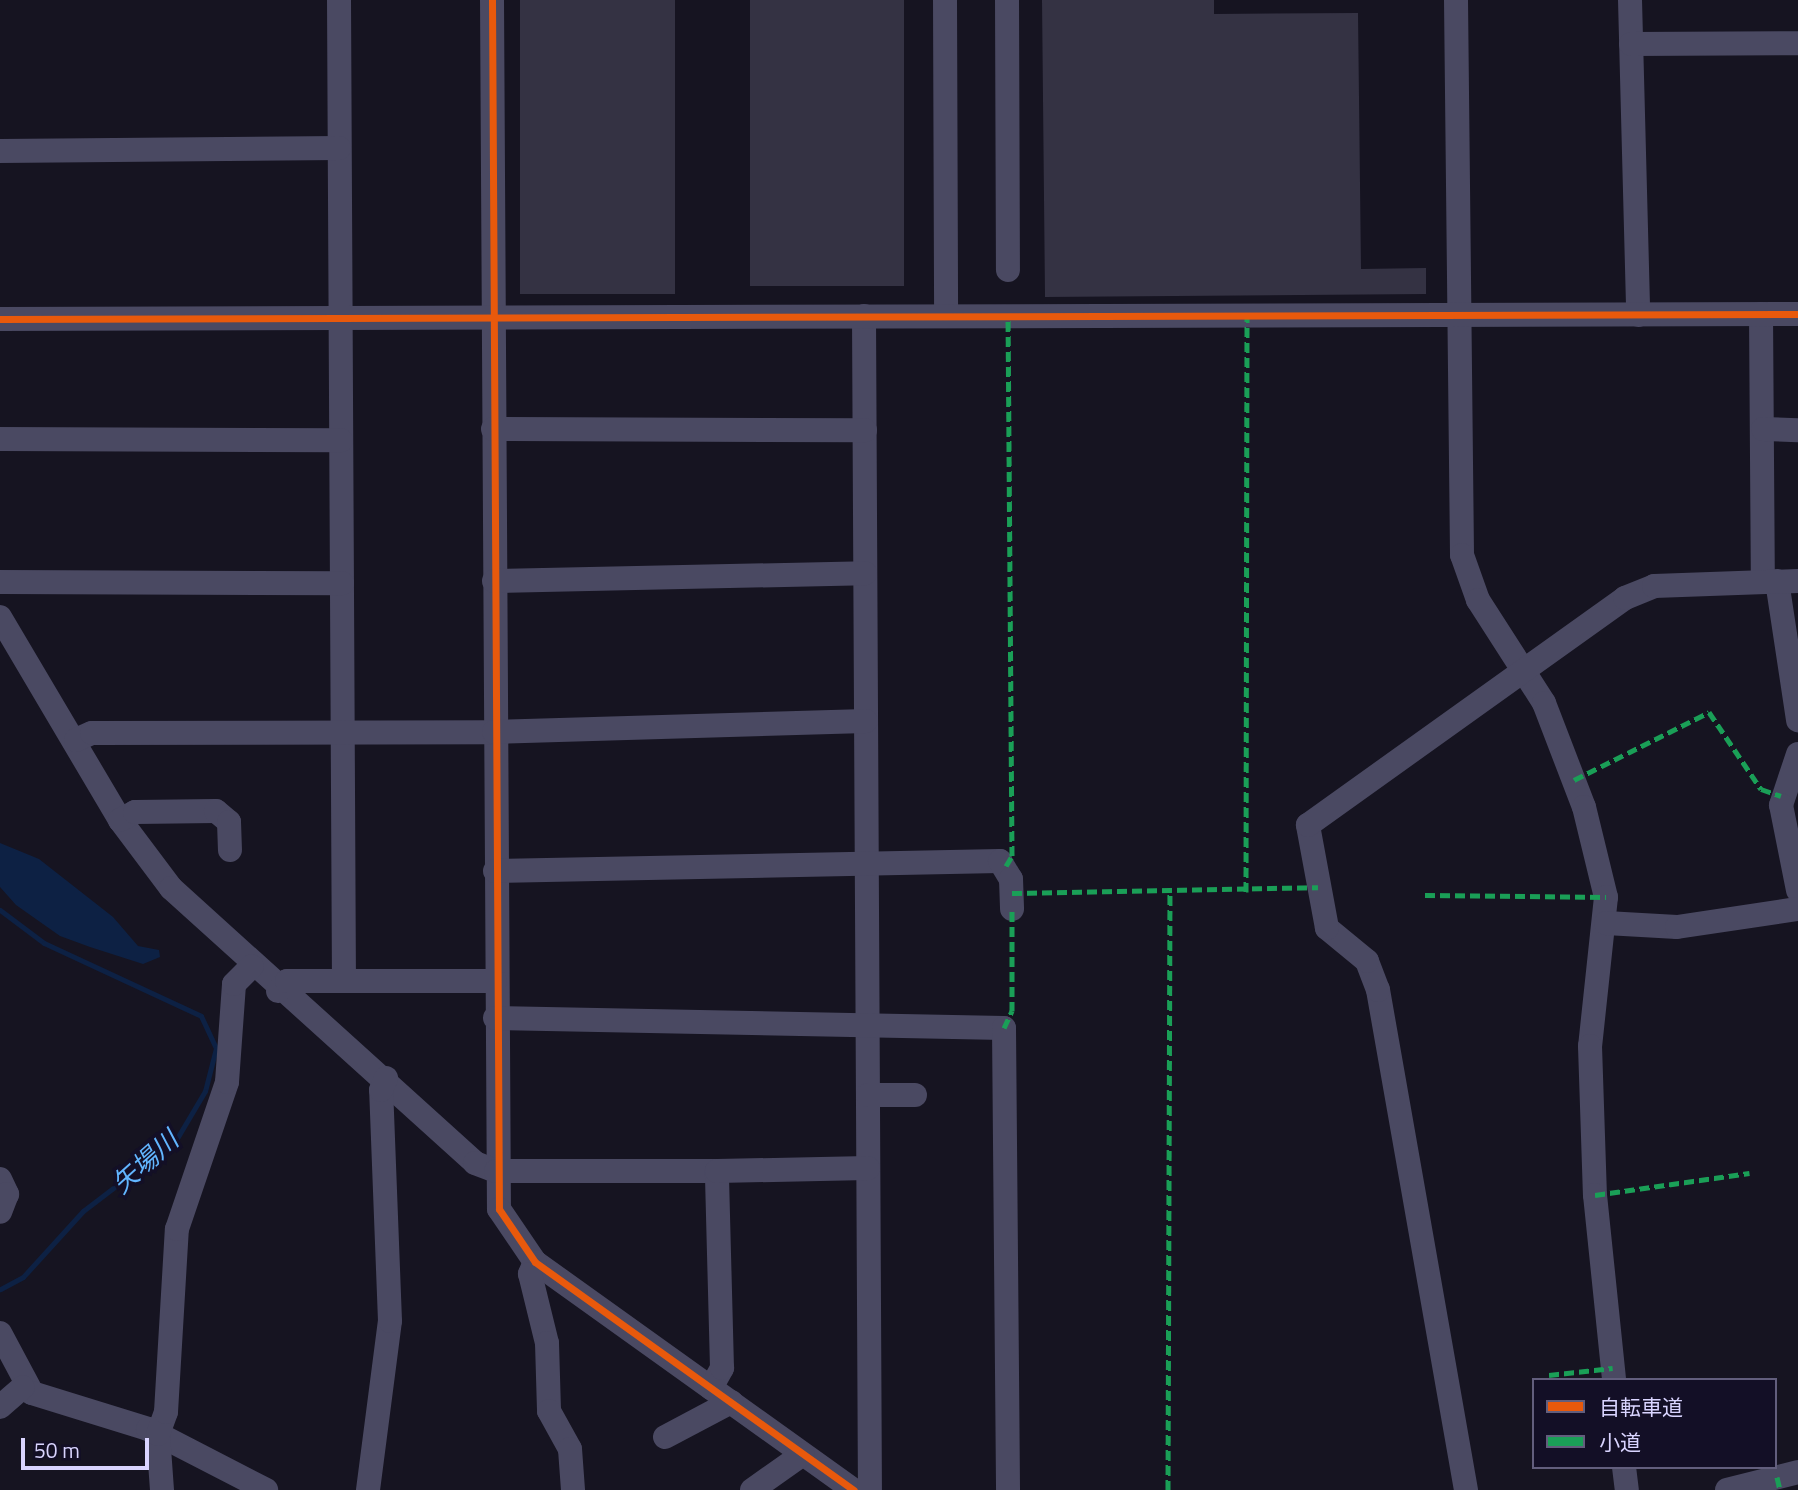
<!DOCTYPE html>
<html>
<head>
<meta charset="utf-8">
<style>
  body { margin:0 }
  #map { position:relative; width:1798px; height:1490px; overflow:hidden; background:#161421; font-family:"Titillium Web","Noto Sans JP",sans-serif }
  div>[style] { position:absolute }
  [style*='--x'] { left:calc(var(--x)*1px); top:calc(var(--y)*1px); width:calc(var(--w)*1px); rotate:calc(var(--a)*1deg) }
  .water>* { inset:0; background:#0d2144 }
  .stream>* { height:5px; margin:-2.5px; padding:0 2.5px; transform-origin:2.5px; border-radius:2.5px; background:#0d2144 }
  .building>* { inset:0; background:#343243; transform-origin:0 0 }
  .minor>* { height:24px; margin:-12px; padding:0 12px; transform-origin:12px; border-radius:12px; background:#4a4962 }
  .quiet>* { height:5px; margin-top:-2.5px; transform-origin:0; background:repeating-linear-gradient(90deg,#1a9f57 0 10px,transparent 0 15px) }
  .cycleway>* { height:7px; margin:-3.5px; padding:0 3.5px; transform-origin:3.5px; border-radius:3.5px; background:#e8590c }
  span { translate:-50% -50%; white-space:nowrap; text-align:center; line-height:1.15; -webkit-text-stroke:7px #130f26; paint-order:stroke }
  .water-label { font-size:26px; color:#62b6ff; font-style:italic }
  .legend { position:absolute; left:1532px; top:1378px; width:245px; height:91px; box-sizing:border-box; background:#130f26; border:2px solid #625e7d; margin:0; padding:9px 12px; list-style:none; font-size:21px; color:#d9d4ff }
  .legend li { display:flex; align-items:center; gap:14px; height:35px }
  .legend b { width:35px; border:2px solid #625e7d }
  .scale { position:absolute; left:21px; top:1438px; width:128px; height:32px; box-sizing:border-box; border:4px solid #d9d4ff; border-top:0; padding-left:9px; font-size:21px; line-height:24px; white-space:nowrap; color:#d9d4ff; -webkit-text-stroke:5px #130f26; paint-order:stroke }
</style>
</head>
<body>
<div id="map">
  <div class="water">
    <i style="clip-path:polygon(0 843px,39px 859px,113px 917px,138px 946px,159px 950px,160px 957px,143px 964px,90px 947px,60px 936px,16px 905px,0 887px)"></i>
  </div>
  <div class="stream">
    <i style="--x:0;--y:910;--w:55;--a:36.9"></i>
    <i style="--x:44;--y:943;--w:173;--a:24.9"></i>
    <i style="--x:201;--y:1016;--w:35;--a:65"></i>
    <i style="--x:216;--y:1048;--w:44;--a:104.3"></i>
    <i style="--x:205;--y:1091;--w:57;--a:120.6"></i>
    <i style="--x:176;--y:1140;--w:117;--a:142.6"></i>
    <i style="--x:83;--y:1211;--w:89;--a:132.3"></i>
    <i style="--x:23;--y:1277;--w:26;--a:152"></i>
  </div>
  <div class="building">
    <i style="left:520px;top:0;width:155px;height:294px"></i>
    <i style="left:750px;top:0;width:154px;height:286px"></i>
    <i style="clip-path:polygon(1042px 0,1214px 0,1214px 14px,1358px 13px,1361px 269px,1426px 268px,1426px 294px,1045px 297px)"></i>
  </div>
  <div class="minor">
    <i style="--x:339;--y:0;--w:979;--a:89.71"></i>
    <i style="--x:492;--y:0;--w:1209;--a:89.67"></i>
    <i style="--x:499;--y:1209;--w:64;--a:55.8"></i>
    <i style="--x:535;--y:1262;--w:392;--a:35.6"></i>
    <i style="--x:945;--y:0;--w:316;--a:89.8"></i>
    <i style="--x:1007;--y:0;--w:270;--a:89.8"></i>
    <i style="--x:1456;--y:0;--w:555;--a:89.38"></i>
    <i style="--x:1462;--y:555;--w:48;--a:70.4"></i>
    <i style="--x:1478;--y:600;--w:122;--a:57.3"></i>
    <i style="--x:1544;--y:703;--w:111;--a:69"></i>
    <i style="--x:1584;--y:807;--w:93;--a:76.3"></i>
    <i style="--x:1606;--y:897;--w:150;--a:96.1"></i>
    <i style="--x:1590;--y:1046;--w:149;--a:88.1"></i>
    <i style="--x:1595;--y:1195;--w:186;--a:84.1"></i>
    <i style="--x:1630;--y:0;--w:315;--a:88.5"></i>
    <i style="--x:1631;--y:44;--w:167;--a:-0.3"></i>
    <i style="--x:0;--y:151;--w:339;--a:-0.5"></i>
    <i style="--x:1761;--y:314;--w:264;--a:89.6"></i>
    <i style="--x:864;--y:316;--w:1174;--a:89.71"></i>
    <i style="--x:0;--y:319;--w:1798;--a:-0.16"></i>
    <i style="--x:493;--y:429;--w:372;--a:0.2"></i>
    <i style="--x:1763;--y:429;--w:35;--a:2"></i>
    <i style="--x:0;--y:439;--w:341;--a:0.2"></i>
    <i style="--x:494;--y:581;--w:371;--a:-1.2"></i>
    <i style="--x:1777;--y:581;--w:141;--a:81.4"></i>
    <i style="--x:0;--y:582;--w:342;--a:0.2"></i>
    <i style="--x:0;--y:617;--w:236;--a:59.4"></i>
    <i style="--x:120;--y:820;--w:85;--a:53.1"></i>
    <i style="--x:171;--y:888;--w:410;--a:42.1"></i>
    <i style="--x:475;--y:1163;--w:22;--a:21"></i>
    <i style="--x:496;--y:1171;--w:221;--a:0"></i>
    <i style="--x:76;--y:740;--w:17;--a:-24"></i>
    <i style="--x:92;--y:733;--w:402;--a:-0.1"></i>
    <i style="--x:494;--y:732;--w:372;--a:-1.7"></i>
    <i style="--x:1798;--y:754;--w:54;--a:108.4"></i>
    <i style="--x:1781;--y:805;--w:87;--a:78.7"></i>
    <i style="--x:120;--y:820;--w:17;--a:-28"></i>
    <i style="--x:135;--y:812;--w:81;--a:-0.7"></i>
    <i style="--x:216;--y:811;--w:17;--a:40"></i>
    <i style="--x:229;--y:822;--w:28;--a:88"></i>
    <i style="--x:495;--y:871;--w:505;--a:-1.13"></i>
    <i style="--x:1000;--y:861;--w:21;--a:59"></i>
    <i style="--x:1011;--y:879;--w:30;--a:88"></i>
    <i style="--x:1606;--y:923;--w:71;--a:3.2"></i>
    <i style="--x:1677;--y:927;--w:122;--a:-8.5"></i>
    <i style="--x:278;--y:991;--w:13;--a:-48"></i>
    <i style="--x:287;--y:981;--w:208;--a:0"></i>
    <i style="--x:495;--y:1018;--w:509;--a:1.13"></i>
    <i style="--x:1004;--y:1028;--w:462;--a:89.5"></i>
    <i style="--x:868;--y:1095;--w:47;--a:0"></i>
    <i style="--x:0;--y:1179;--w:17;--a:65"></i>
    <i style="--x:7;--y:1194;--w:19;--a:111"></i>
    <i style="--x:535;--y:1262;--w:13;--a:113"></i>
    <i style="--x:530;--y:1274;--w:71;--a:76.2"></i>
    <i style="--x:547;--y:1343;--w:68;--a:88.3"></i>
    <i style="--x:549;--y:1411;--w:43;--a:61.1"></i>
    <i style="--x:570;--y:1449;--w:41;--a:85.8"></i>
    <i style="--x:0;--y:1333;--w:68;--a:61.9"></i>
    <i style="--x:32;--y:1393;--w:121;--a:17.2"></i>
    <i style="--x:148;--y:1429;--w:133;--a:27.3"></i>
    <i style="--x:711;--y:1388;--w:23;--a:-61"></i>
    <i style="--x:722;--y:1368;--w:197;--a:-91.5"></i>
    <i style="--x:717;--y:1171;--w:151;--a:-1.1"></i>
    <i style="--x:0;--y:1407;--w:30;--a:-41"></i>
    <i style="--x:665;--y:1437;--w:75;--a:-27.9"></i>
    <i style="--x:1624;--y:1467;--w:23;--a:83"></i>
    <i style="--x:162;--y:1490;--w:56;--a:-94.1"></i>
    <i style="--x:158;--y:1434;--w:23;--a:-70"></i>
    <i style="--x:166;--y:1412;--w:183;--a:-86.6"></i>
    <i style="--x:177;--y:1229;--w:155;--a:-71.2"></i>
    <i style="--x:227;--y:1082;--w:98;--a:-85.9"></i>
    <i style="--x:234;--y:984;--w:25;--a:-45"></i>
    <i style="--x:368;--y:1490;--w:170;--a:-82.6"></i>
    <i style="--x:390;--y:1321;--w:231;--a:-92.2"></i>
    <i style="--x:381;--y:1090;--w:13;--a:-67"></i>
    <i style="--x:752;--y:1490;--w:62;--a:-35.2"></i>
    <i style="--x:1466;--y:1490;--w:508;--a:-99.98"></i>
    <i style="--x:1378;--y:990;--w:31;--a:-111"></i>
    <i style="--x:1367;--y:961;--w:52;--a:-140.5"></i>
    <i style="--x:1327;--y:928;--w:105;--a:-100.5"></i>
    <i style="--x:1308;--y:825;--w:390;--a:-35.6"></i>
    <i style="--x:1625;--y:598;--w:31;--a:-22"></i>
    <i style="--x:1654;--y:586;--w:144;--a:-2"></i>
    <i style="--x:1727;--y:1490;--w:73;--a:-14.2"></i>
  </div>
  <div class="quiet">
    <i style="--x:1574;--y:780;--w:151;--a:-26.7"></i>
    <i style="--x:1709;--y:712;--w:93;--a:56"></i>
    <i style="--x:1761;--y:789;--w:21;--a:19"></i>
    <i style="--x:1006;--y:866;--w:12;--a:-59"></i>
    <i style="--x:1012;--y:856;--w:540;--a:-90.42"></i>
    <i style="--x:1246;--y:892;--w:577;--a:-89.9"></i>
    <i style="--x:1012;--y:893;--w:306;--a:-1.1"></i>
    <i style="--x:1425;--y:895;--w:181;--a:0.6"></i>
    <i style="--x:1004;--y:1028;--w:19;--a:-65"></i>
    <i style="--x:1012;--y:1011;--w:102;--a:-90"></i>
    <i style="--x:1595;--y:1195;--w:156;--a:-8.1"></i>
    <i style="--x:1549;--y:1375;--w:64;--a:-6.2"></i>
    <i style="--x:1777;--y:1477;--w:13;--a:77"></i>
    <i style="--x:1168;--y:1490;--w:596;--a:-89.81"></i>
  </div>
  <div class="cycleway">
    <i style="--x:492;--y:0;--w:1209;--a:89.67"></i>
    <i style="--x:499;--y:1209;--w:64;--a:55.8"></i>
    <i style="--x:535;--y:1262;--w:392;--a:35.6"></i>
    <i style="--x:0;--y:319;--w:1798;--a:-0.16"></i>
  </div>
  <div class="water-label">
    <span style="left:145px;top:1162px;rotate:-42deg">矢場川</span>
  </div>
  <ul class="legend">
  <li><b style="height:9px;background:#e8590c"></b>自転車道</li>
  <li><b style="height:9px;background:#1a9f57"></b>小道</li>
  </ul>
  <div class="scale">50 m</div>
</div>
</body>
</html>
